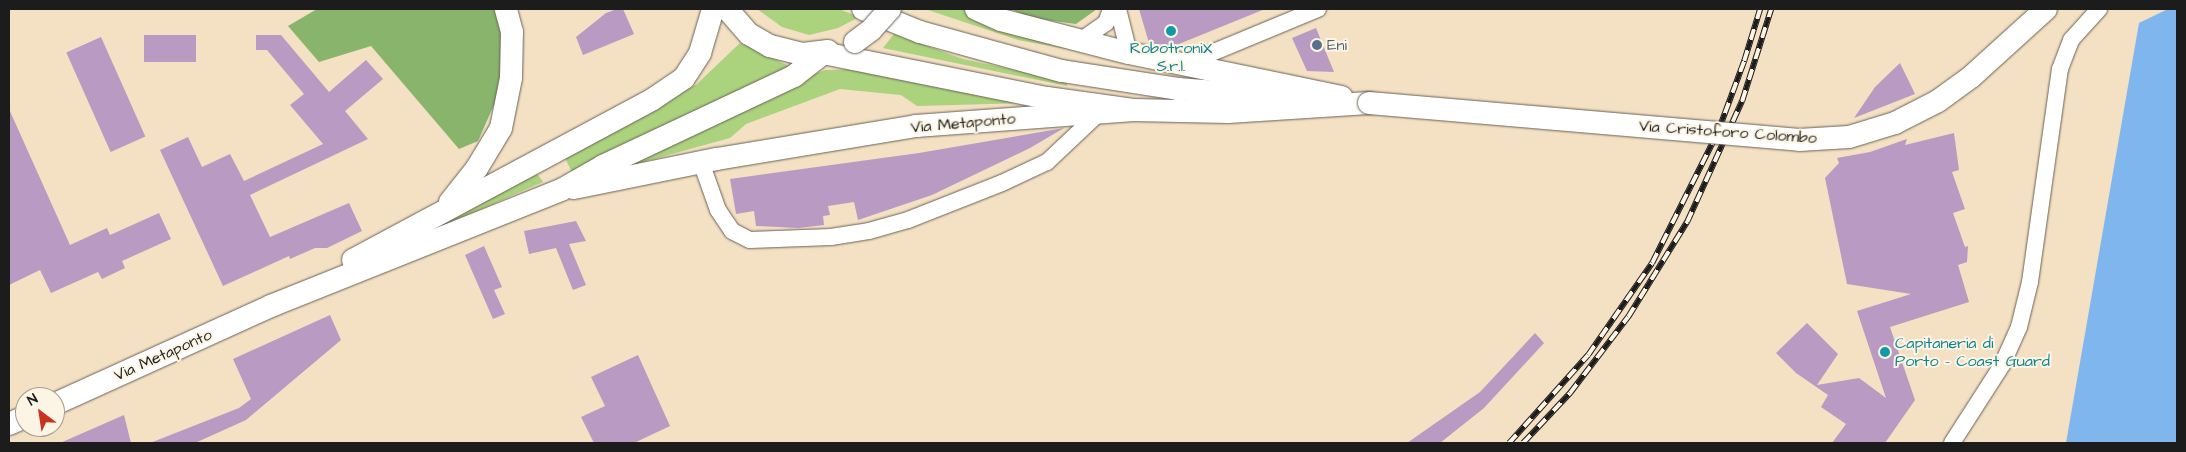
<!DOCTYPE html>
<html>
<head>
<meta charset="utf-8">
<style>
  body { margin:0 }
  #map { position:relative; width:2186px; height:452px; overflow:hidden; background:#f4e0c3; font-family:"Architects Daughter",sans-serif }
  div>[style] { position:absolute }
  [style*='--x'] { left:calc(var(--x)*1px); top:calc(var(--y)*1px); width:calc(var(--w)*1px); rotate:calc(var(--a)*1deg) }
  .green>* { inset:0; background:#abd27d }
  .forest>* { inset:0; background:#88b46c }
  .water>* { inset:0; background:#7fb6ee }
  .building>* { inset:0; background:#b99ac3; transform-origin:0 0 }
  .roads { filter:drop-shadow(0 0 1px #686156) drop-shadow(0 0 1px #686156) }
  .street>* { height:16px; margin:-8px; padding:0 8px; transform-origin:8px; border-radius:8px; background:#fff }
  .secondary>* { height:22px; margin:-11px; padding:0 11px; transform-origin:11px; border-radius:11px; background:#fff }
  .rail>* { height:5.5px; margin-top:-2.75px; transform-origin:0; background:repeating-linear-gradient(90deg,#fcf5e5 0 11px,#1c1c1c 0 22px); box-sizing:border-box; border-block:1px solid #1c1c1c }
  .bridges { filter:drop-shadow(0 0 1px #686156) drop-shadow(0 0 1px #686156) }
  .secondary-bridge>* { height:22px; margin:-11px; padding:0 11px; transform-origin:11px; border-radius:11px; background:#fff }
  .dots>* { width:14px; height:14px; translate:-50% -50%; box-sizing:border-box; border:2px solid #fcf5e5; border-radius:50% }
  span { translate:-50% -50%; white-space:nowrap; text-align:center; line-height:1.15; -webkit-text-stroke:4px #fcf5e5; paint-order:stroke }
  .service-label { font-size:16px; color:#4e5e75 }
  .left { translate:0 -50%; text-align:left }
  .culture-label { font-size:16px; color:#0d838f }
  .street-label { font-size:16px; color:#1c1c1c }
  .frame { position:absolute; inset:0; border:10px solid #1c1c1c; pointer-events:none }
  .north { position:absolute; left:15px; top:387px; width:50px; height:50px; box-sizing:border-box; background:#fcf5e5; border:1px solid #a29e95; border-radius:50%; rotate:329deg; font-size:14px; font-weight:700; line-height:20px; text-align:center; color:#1c1c1c }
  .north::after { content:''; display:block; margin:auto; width:18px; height:22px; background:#c8321e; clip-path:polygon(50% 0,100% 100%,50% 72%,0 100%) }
</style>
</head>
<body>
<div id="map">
  <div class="green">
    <i style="clip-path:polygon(757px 9px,839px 9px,859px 17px,838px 28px,809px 35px,782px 27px)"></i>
    <i style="clip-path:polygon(925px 9px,963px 9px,1011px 31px,1142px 63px,1018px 40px)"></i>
    <i style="clip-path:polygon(894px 34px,963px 59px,1067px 81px,1067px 86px,883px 48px)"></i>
    <i style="clip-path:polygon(740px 43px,789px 66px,572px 172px,565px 158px,697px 84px)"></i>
    <i style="clip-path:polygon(860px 69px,1030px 103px,917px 106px,901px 95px,840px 89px,746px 124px,730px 138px,632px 165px,797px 81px,825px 70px)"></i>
    <i style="clip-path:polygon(536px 172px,543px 182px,395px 247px)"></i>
  </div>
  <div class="forest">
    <i style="clip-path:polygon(317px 9px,494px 9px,502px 36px,501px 89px,478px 141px,459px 149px,371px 46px,319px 62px,288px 26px)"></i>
    <i style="clip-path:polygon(1011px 9px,1097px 9px,1076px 24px,1031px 18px)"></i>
  </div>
  <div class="water">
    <i style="clip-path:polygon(2168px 9px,2177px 9px,2177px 443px,2066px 443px,2139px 23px)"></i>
  </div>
  <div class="building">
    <i style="clip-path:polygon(617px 9px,623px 9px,634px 34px,583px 55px,576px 37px,606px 13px)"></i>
    <i style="clip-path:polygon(1139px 9px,1265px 9px,1174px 46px,1149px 43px)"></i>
    <i style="clip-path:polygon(1316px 28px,1334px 72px,1307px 71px,1292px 38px)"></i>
    <i style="left:144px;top:35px;width:52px;height:27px"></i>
    <i style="clip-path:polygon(256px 35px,281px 35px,329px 92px,366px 60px,383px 79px,345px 111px,368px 139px,250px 195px,270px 237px,349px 203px,362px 231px,327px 248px,315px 248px,290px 259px,289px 256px,223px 286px,160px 150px,188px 137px,202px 167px,230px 154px,244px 181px,323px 144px,290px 105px,304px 94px,267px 50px,256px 50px)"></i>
    <i style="left:101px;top:37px;width:109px;height:38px;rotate:66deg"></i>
    <i style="clip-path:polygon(1900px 63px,1915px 94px,1854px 118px,1875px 87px)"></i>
    <i style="clip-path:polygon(9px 109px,70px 245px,107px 228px,110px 235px,159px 213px,171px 239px,122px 261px,125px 268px,102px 279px,98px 272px,51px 293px,40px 270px,9px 285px)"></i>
    <i style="clip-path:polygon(1064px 128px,1030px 148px,932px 195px,858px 220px,854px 202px,828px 206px,830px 215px,823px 216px,824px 225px,799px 228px,756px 226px,754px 211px,736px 214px,730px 179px,919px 153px)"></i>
    <i style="clip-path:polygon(1954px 133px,1959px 170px,1952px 172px,1965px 209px,1953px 213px,1965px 247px,1968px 246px,1967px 262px,1958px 265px,1969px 302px,1890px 327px,1915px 400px,1885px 443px,1832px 443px,1846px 424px,1821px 407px,1828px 395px,1796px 373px,1776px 353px,1807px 323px,1838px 354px,1817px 385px,1859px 378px,1886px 398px,1857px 311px,1911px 294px,1847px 284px,1825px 178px,1839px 163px,1837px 158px,1870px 152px,1907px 139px,1905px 145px)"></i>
    <i style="clip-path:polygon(576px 221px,586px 241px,569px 244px,586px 285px,573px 290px,556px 248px,529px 254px,524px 231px)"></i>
    <i style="clip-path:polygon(484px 246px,502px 287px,494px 290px,505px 314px,493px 319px,465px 255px)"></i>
    <i style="clip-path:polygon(330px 315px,341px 340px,246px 420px,195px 443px,150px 443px,239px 408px,251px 399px,233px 359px)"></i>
    <i style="clip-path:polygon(1535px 333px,1544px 343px,1484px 408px,1440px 443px,1407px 443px,1480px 392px)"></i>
    <i style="clip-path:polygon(638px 355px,670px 426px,634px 443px,594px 443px,581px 417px,605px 406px,591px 377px)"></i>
    <i style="clip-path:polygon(124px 415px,131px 443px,60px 443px)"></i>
  </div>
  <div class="roads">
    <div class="street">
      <i style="--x:1118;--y:9;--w:45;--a:76"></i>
      <i style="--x:1080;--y:41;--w:32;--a:-35"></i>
      <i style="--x:1106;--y:23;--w:15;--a:-70"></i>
      <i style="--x:1185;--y:64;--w:144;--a:-22.5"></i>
      <i style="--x:701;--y:162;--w:51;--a:70.5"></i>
      <i style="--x:718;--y:210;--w:25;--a:56"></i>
      <i style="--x:732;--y:231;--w:20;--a:27"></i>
      <i style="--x:750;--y:240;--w:81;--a:-2.1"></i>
      <i style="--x:831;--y:237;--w:38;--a:-9"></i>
      <i style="--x:869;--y:231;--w:41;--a:-15.8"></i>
      <i style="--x:908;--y:220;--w:101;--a:-21.5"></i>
      <i style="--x:1002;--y:183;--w:50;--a:-25"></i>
      <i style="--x:1047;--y:162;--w:73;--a:-43.3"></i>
      <i style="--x:1952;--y:443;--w:93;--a:-57.3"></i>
      <i style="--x:2002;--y:365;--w:42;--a:-65.9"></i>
      <i style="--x:2019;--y:327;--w:46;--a:-76.3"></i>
      <i style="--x:2030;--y:282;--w:215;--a:-82"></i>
      <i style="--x:2060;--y:69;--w:31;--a:-69"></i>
      <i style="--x:2071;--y:40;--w:42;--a:-47.9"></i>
    </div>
    <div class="secondary">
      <i style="--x:727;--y:9;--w:33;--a:49"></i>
      <i style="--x:749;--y:34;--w:24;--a:30"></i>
      <i style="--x:770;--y:46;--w:34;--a:14"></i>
      <i style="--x:803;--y:54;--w:25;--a:-7"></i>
      <i style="--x:863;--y:9;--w:61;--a:22"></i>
      <i style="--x:920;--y:32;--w:147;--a:15.4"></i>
      <i style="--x:1062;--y:71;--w:117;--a:8.8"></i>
      <i style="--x:1178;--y:89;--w:103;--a:4.4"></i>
      <i style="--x:976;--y:9;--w:27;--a:24"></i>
      <i style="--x:1001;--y:20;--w:132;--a:14.5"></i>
      <i style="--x:1129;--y:53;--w:217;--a:11.7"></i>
      <i style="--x:574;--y:188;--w:146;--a:-11.5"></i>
      <i style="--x:717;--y:159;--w:202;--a:-9.4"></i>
      <i style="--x:916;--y:126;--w:218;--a:-4.2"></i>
      <i style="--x:1133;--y:110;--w:95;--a:1.2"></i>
      <i style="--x:1228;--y:112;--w:141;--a:-3.7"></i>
      <i style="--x:450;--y:202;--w:43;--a:-51.5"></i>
      <i style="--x:477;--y:168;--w:47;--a:-59"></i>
      <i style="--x:501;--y:128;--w:51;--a:-78.7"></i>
      <i style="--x:511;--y:78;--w:46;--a:-88.8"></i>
      <i style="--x:512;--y:32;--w:24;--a:-105"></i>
      <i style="--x:353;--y:260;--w:340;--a:-28.2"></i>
      <i style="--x:653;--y:99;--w:37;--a:-34"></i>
      <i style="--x:684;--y:78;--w:30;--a:-57"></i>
      <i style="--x:700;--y:53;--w:46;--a:-73.5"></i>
      <i style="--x:55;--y:404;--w:237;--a:-24.4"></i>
      <i style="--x:271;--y:306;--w:312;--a:-21.8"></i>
      <i style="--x:561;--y:190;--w:48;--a:-29.7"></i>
      <i style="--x:603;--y:166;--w:211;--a:-25.2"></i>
      <i style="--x:794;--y:76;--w:37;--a:-38"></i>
      <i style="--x:823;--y:53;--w:228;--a:11.4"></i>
      <i style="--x:1047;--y:98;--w:87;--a:7.9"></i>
      <i style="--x:9;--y:424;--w:17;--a:-24"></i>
    </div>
  </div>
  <div class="rail">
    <i style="--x:1509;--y:443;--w:118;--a:-48.1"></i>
    <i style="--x:1588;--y:355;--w:112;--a:-55.2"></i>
    <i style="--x:1652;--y:263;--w:144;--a:-63.3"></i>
    <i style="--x:1717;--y:134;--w:78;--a:-69.7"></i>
    <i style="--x:1744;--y:61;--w:54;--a:-72.9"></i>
    <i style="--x:1523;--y:443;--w:69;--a:-46.8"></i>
    <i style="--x:1570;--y:393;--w:96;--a:-52.7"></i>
    <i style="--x:1628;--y:317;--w:112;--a:-58.2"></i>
    <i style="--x:1687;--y:222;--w:133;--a:-65.6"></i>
    <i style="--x:1742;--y:101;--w:96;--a:-72.5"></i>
  </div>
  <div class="bridges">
    <div class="secondary-bridge">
      <i style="--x:855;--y:42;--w:20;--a:-37"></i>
      <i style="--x:871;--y:30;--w:28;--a:-48"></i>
      <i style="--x:1369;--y:103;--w:432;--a:4.9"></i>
      <i style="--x:1799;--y:140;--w:50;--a:-3.4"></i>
      <i style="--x:1849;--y:137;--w:48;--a:-16.9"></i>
      <i style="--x:1895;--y:123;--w:48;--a:-27.1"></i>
      <i style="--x:1938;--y:101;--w:41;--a:-36"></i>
      <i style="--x:1971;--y:77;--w:101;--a:-42.2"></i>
    </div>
  </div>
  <div class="dots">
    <i style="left:1171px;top:31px;background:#0f9aa8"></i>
    <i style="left:1317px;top:45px;background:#5c6f8a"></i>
    <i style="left:1885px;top:352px;background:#0f9aa8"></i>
  </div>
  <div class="service-label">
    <span class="left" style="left:1327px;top:45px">Eni</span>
  </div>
  <div class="culture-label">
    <span style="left:1171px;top:57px">RobotroniX<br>S.r.l.</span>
    <span class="left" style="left:1895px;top:352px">Capitaneria di<br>Porto - Coast Guard</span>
  </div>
  <div class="street-label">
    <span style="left:963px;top:123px;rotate:-5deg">Via Metaponto</span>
    <span style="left:1728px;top:132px;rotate:4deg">Via Cristoforo Colombo</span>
    <span style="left:163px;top:355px;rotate:-24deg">Via Metaponto</span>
  </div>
  <div class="frame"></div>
  <div class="north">N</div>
</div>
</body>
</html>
